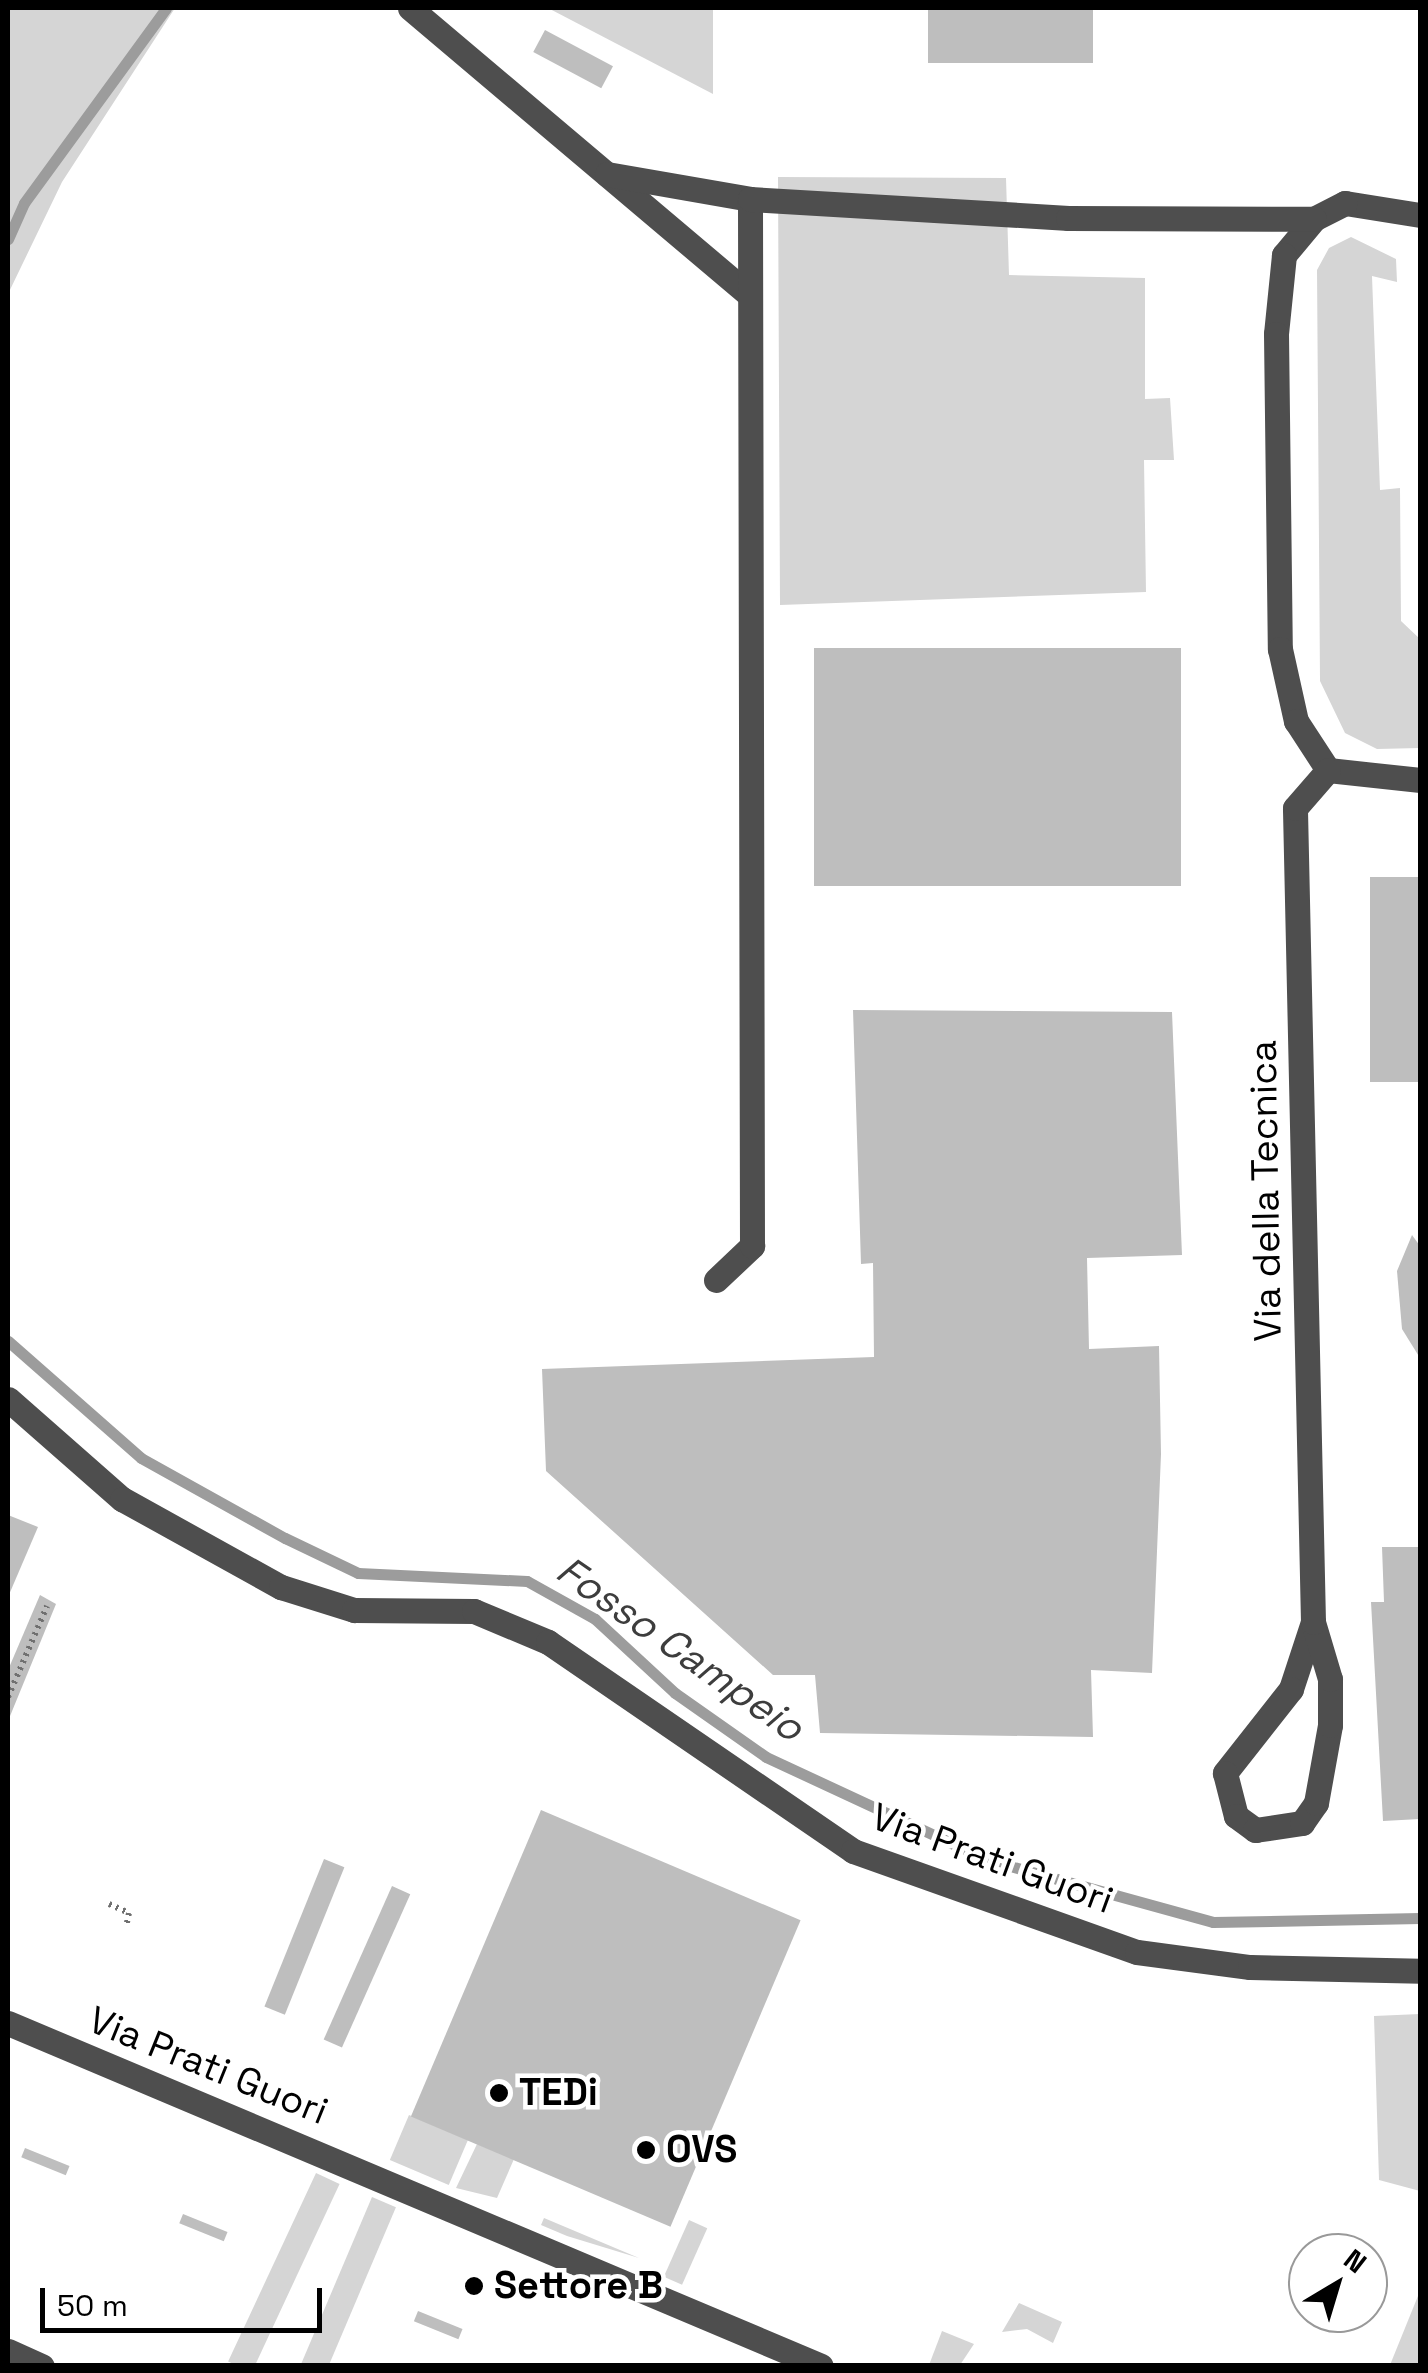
<!DOCTYPE html>
<html>
<head>
<meta charset="utf-8">
<style>
  body { margin:0 }
  #map { position:relative; width:1428px; height:2373px; overflow:hidden; background:#fff; font-family:"Space Grotesk",sans-serif }
  div>[style] { position:absolute }
  [style*='--x'] { left:calc(var(--x)*1px); top:calc(var(--y)*1px); width:calc(var(--w)*1px); rotate:calc(var(--a)*1deg) }
  .green>* { inset:0; background:#d5d5d5; transform-origin:0 0 }
  .stream>* { height:11px; margin:-5.5px; padding:0 5.5px; transform-origin:5.5px; border-radius:5.5px; background:#9c9c9c }
  .building>* { inset:0; background:#bebebe; transform-origin:0 0 }
  .path>* { height:6px; margin-top:-3px; transform-origin:0; background:repeating-linear-gradient(90deg,#707070 0 2.5px,transparent 0 7.5px) }
  .minor>* { height:25px; margin:-12.5px; padding:0 12.5px; transform-origin:12.5px; border-radius:12.5px; background:#4e4e4e }
  .dots>* { width:28px; height:28px; translate:-50% -50%; box-sizing:border-box; border:5px solid #fff; border-radius:50% }
  span { translate:-50% -50%; white-space:nowrap; text-align:center; line-height:1.15; -webkit-text-stroke:9px #fff; paint-order:stroke }
  .street-label { font-size:38px; color:#000 }
  .poi-label { font-size:38px; color:#000; font-weight:700 }
  .left { translate:0 -50%; text-align:left }
  .water-label { font-size:40px; color:#3d3d3d; font-style:italic }
  .frame { position:absolute; inset:0; border:10px solid #000; pointer-events:none }
  .north { position:absolute; left:1288px; top:2233px; width:100px; height:100px; box-sizing:border-box; background:#fff; border:2px solid #999; border-radius:50%; rotate:38deg; font-size:28px; font-weight:700; line-height:40px; text-align:center; color:#000 }
  .north::after { content:''; display:block; margin:auto; width:35px; height:45px; background:#000; clip-path:polygon(50% 0,100% 100%,50% 72%,0 100%) }
  .scale { position:absolute; left:40px; top:2288px; width:282px; height:45px; box-sizing:border-box; border:5px solid #000; border-top:0; padding-left:12px; font-size:30px; line-height:35px; white-space:nowrap; color:#000; -webkit-text-stroke:8px #fff; paint-order:stroke }
</style>
</head>
<body>
<div id="map">
  <div class="green">
    <i style="clip-path:polygon(8px 8px,175px 8px,62px 182px,8px 294px)"></i>
    <i style="clip-path:polygon(548px 8px,713px 8px,713px 94px)"></i>
    <i style="clip-path:polygon(778px 177px,1006px 178px,1009px 275px,1145px 278px,1145px 399px,1170px 398px,1174px 460px,1144px 460px,1146px 592px,780px 605px)"></i>
    <i style="clip-path:polygon(1351px 237px,1396px 259px,1397px 282px,1372px 276px,1380px 490px,1400px 488px,1401px 621px,1420px 639px,1420px 748px,1377px 749px,1345px 733px,1320px 681px,1317px 270px,1329px 248px)"></i>
    <i style="clip-path:polygon(1420px 2014px,1420px 2191px,1379px 2180px,1374px 2016px)"></i>
    <i style="left:409px;top:2115px;width:64px;height:49px;rotate:23deg"></i>
    <i style="clip-path:polygon(477px 2144px,514px 2159px,497px 2198px,456px 2188px)"></i>
    <i style="left:316px;top:2173px;width:26px;height:208px;rotate:25deg"></i>
    <i style="left:372px;top:2197px;width:26px;height:182px;rotate:23deg"></i>
    <i style="clip-path:polygon(544px 2218px,639px 2258px,567px 2236px,541px 2225px)"></i>
    <i style="left:689px;top:2220px;width:20px;height:62px;rotate:24deg"></i>
    <i style="clip-path:polygon(1420px 2291px,1420px 2365px,1390px 2365px)"></i>
    <i style="clip-path:polygon(1019px 2303px,1062px 2322px,1053px 2343px,1027px 2329px,1002px 2332px)"></i>
    <i style="clip-path:polygon(942px 2331px,974px 2344px,960px 2365px,929px 2365px)"></i>
  </div>
  <div class="stream">
    <i style="--x:8;--y:239;--w:39;--a:-66"></i>
    <i style="--x:24;--y:203;--w:241;--a:-53.9"></i>
    <i style="--x:8;--y:1341;--w:177;--a:41.3"></i>
    <i style="--x:141;--y:1458;--w:165;--a:29.1"></i>
    <i style="--x:285;--y:1538;--w:81;--a:25.6"></i>
    <i style="--x:358;--y:1573;--w:169;--a:2.7"></i>
    <i style="--x:527;--y:1581;--w:78;--a:29.2"></i>
    <i style="--x:595;--y:1619;--w:109;--a:42.8"></i>
    <i style="--x:675;--y:1693;--w:111;--a:35.1"></i>
    <i style="--x:766;--y:1757;--w:245;--a:24.9"></i>
    <i style="--x:988;--y:1860;--w:233;--a:15.4"></i>
    <i style="--x:1213;--y:1922;--w:207;--a:-1.1"></i>
  </div>
  <div class="building">
    <i style="left:928px;top:8px;width:165px;height:55px"></i>
    <i style="left:545px;top:30px;width:77px;height:25px;rotate:28deg"></i>
    <i style="left:1181px;top:648px;width:238px;height:367px;rotate:90deg"></i>
    <i style="left:1370px;top:877px;width:50px;height:205px"></i>
    <i style="clip-path:polygon(853px 1010px,1172px 1012px,1182px 1255px,1087px 1258px,1089px 1349px,1159px 1346px,1161px 1454px,1152px 1673px,1091px 1670px,1093px 1737px,820px 1733px,815px 1675px,773px 1675px,546px 1471px,542px 1369px,874px 1357px,873px 1263px,861px 1264px)"></i>
    <i style="clip-path:polygon(1412px 1235px,1420px 1246px,1420px 1358px,1402px 1329px,1397px 1271px)"></i>
    <i style="clip-path:polygon(8px 1515px,38px 1527px,8px 1597px)"></i>
    <i style="clip-path:polygon(1382px 1547px,1420px 1547px,1420px 1819px,1383px 1821px,1371px 1602px,1384px 1602px)"></i>
    <i style="clip-path:polygon(40px 1595px,56px 1604px,8px 1721px,8px 1670px)"></i>
    <i style="left:541px;top:1810px;width:282px;height:333px;rotate:23deg"></i>
    <i style="left:324px;top:1859px;width:22px;height:159px;rotate:22deg"></i>
    <i style="left:392px;top:1886px;width:20px;height:168px;rotate:24deg"></i>
    <i style="left:25px;top:2148px;width:48px;height:10px;rotate:22deg"></i>
    <i style="left:183px;top:2214px;width:48px;height:10px;rotate:22deg"></i>
    <i style="left:418px;top:2311px;width:48px;height:11px;rotate:22deg"></i>
  </div>
  <div class="path">
    <i style="--x:8;--y:1697;--w:99;--a:-66.8"></i>
    <i style="--x:109;--y:1904;--w:22;--a:24"></i>
    <i style="--x:129;--y:1913;--w:14;--a:102"></i>
  </div>
  <div class="minor">
    <i style="--x:410;--y:8;--w:445;--a:40.2"></i>
    <i style="--x:607;--y:174;--w:145;--a:9.9"></i>
    <i style="--x:1420;--y:215;--w:76;--a:-170.9"></i>
    <i style="--x:1345;--y:203;--w:35;--a:153"></i>
    <i style="--x:1314;--y:219;--w:47;--a:129.8"></i>
    <i style="--x:1284;--y:255;--w:79;--a:95.8"></i>
    <i style="--x:1276;--y:334;--w:315;--a:89.3"></i>
    <i style="--x:1280;--y:649;--w:74;--a:77.5"></i>
    <i style="--x:1296;--y:721;--w:59;--a:56.9"></i>
    <i style="--x:1328;--y:770;--w:93;--a:6.2"></i>
    <i style="--x:716;--y:1280;--w:50;--a:-43.4"></i>
    <i style="--x:752;--y:1246;--w:1047;--a:-90.11"></i>
    <i style="--x:750;--y:199;--w:319;--a:3.4"></i>
    <i style="--x:1068;--y:218;--w:246;--a:0.2"></i>
    <i style="--x:8;--y:1399;--w:152;--a:41.3"></i>
    <i style="--x:122;--y:1499;--w:182;--a:29"></i>
    <i style="--x:281;--y:1587;--w:77;--a:17.5"></i>
    <i style="--x:354;--y:1610;--w:120;--a:0.5"></i>
    <i style="--x:474;--y:1611;--w:80;--a:22.7"></i>
    <i style="--x:548;--y:1642;--w:370;--a:34.4"></i>
    <i style="--x:853;--y:1851;--w:301;--a:19.6"></i>
    <i style="--x:1137;--y:1952;--w:114;--a:7.6"></i>
    <i style="--x:1250;--y:1967;--w:170;--a:1.3"></i>
    <i style="--x:1313;--y:1622;--w:71;--a:108.2"></i>
    <i style="--x:1291;--y:1689;--w:107;--a:128.2"></i>
    <i style="--x:1225;--y:1773;--w:44;--a:75.7"></i>
    <i style="--x:1236;--y:1816;--w:24;--a:36"></i>
    <i style="--x:1255;--y:1830;--w:48;--a:-8.5"></i>
    <i style="--x:1302;--y:1823;--w:24;--a:-55"></i>
    <i style="--x:1316;--y:1803;--w:79;--a:-79.8"></i>
    <i style="--x:1330;--y:1725;--w:46;--a:-90"></i>
    <i style="--x:1330;--y:1679;--w:59;--a:-106.6"></i>
    <i style="--x:1313;--y:1622;--w:814;--a:-91.27"></i>
    <i style="--x:1295;--y:808;--w:50;--a:-49"></i>
    <i style="--x:8;--y:2023;--w:882;--a:22.87"></i>
    <i style="--x:8;--y:2351;--w:37;--a:24"></i>
  </div>
  <div class="dots">
    <i style="left:499px;top:2093px;background:#000"></i>
    <i style="left:646px;top:2150px;background:#000"></i>
    <i style="left:474px;top:2286px;background:#000"></i>
  </div>
  <div class="street-label">
    <span style="left:1266px;top:1191px;rotate:-91deg">Via della Tecnica</span>
    <span style="left:992px;top:1859px;rotate:20deg">Via Prati Guori</span>
    <span style="left:208px;top:2066px;rotate:22deg">Via Prati Guori</span>
  </div>
  <div class="poi-label">
    <span class="left" style="left:519px;top:2093px">TEDi</span>
    <span class="left" style="left:666px;top:2150px">OVS</span>
    <span class="left" style="left:494px;top:2286px">Settore B</span>
  </div>
  <div class="water-label">
    <span style="left:680px;top:1649px;rotate:35deg">Fosso Campeio</span>
  </div>
  <div class="frame"></div>
  <div class="north">N</div>
  <div class="scale">50 m</div>
</div>
</body>
</html>
